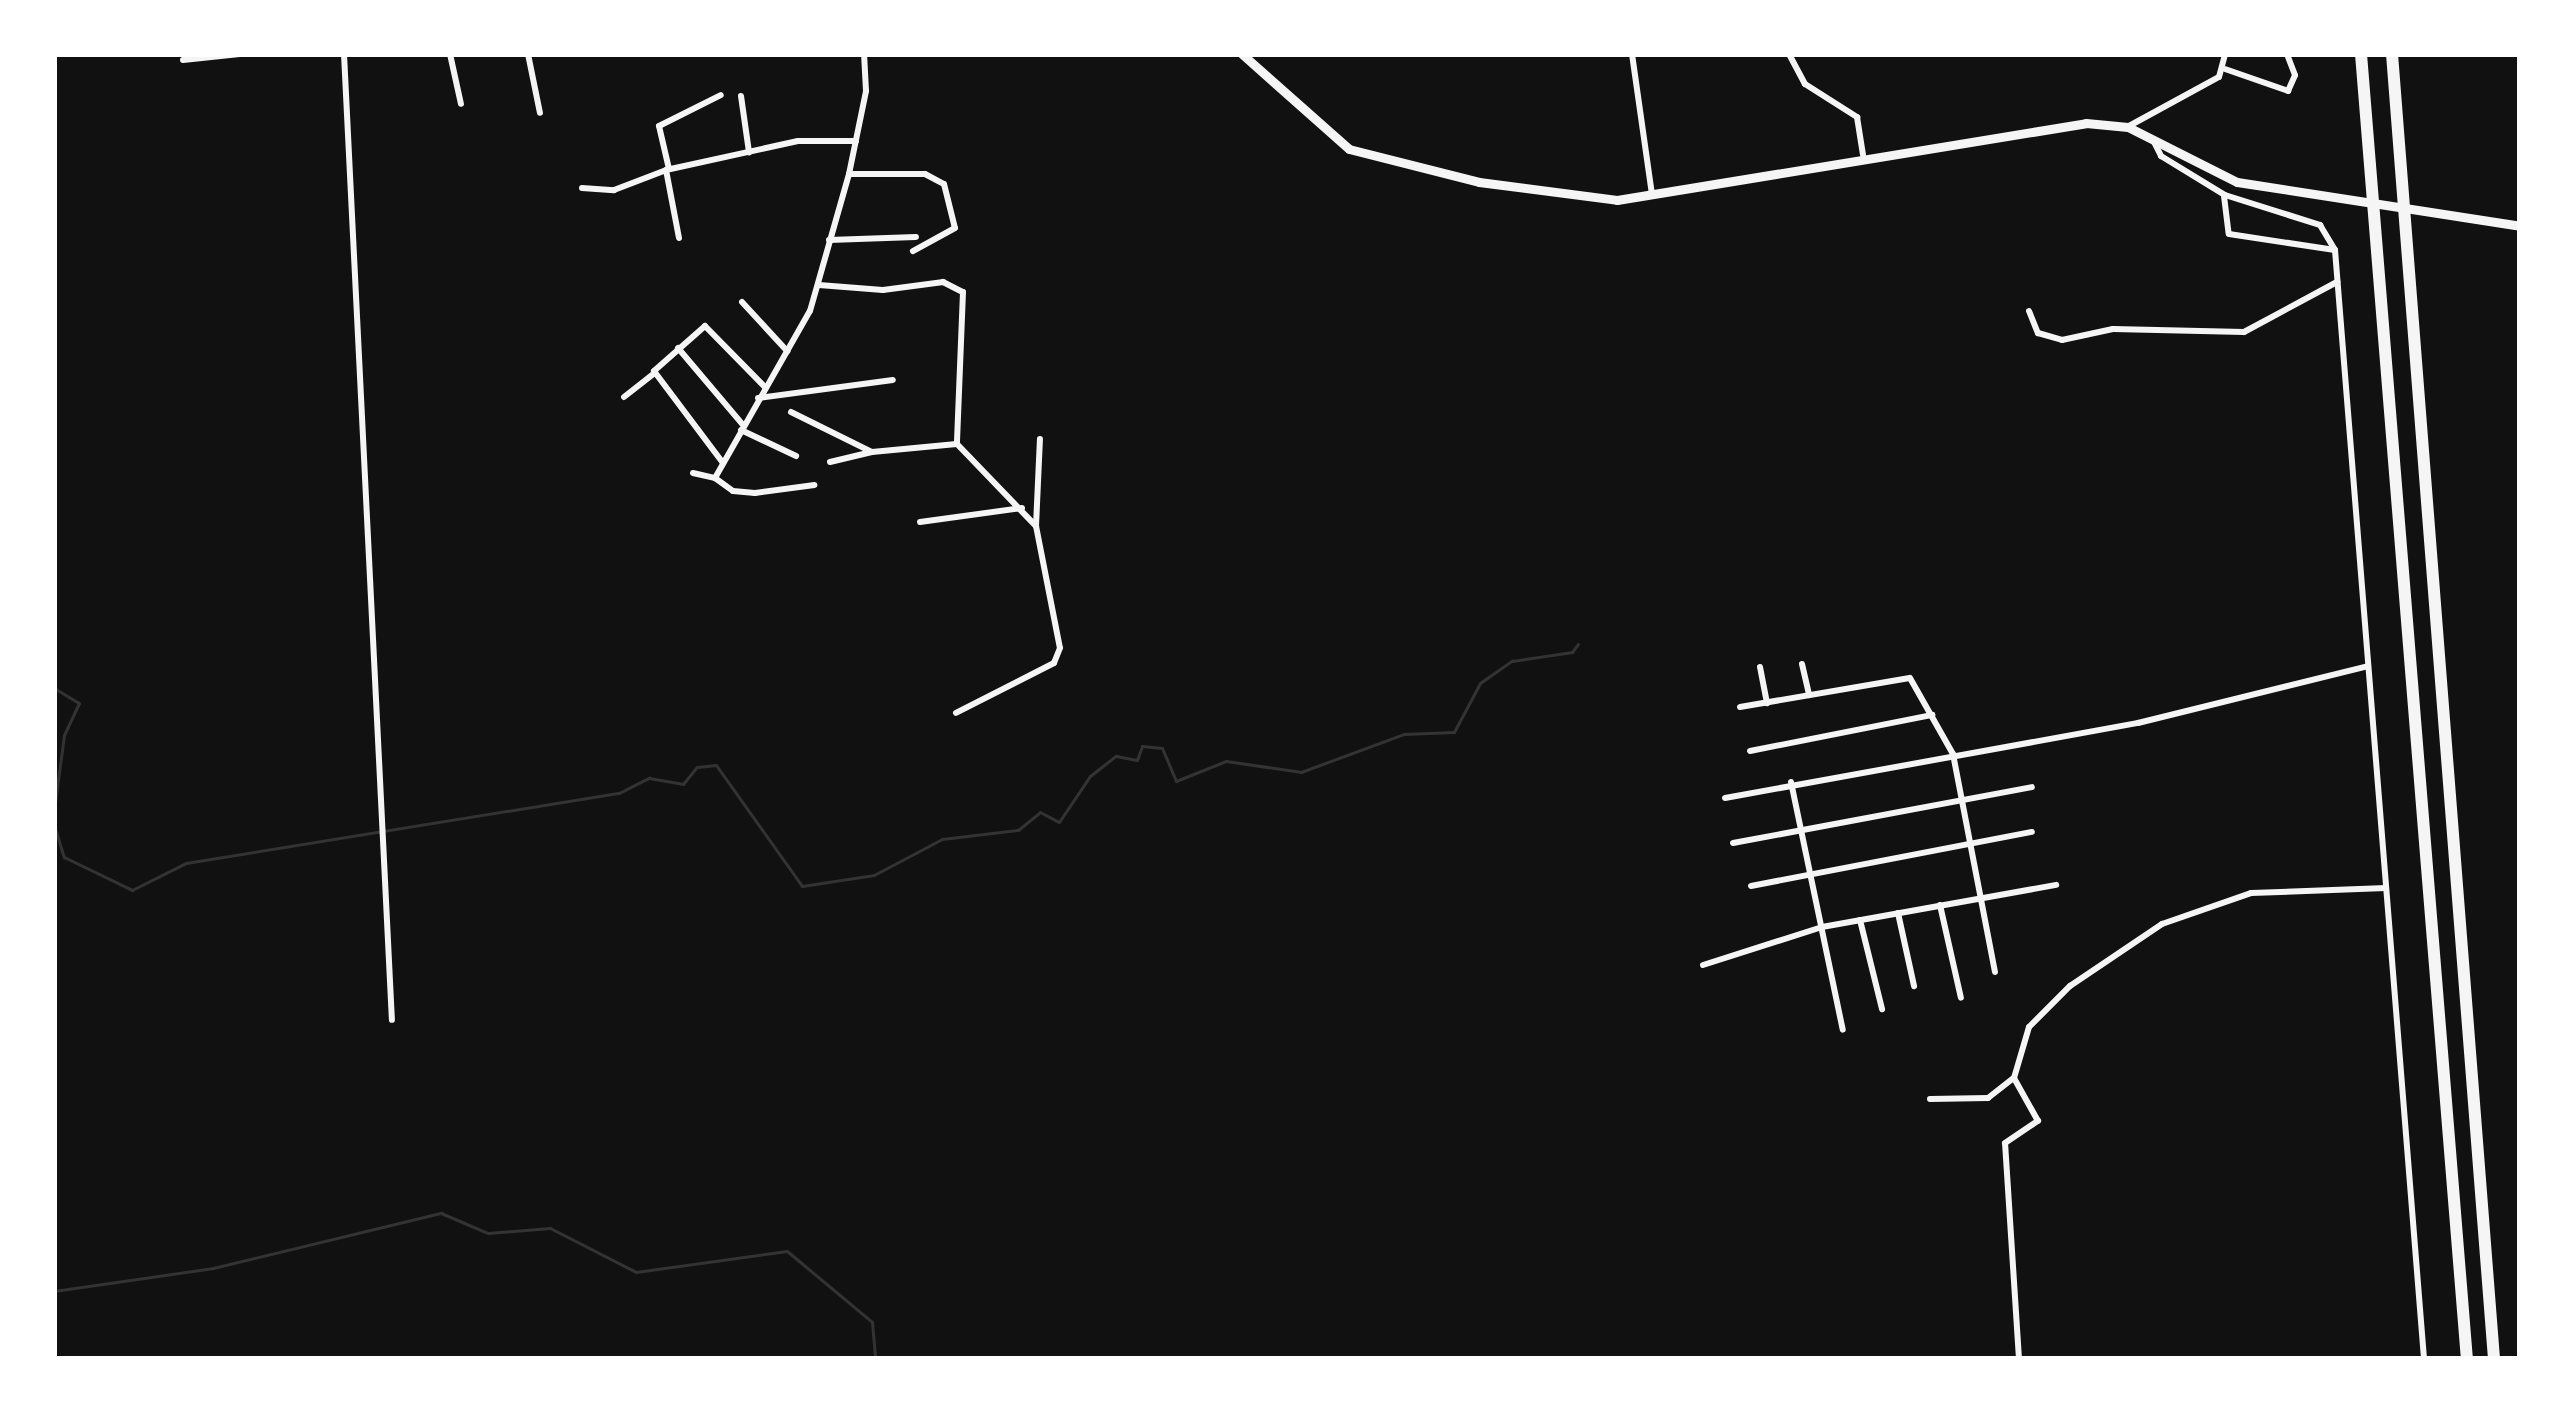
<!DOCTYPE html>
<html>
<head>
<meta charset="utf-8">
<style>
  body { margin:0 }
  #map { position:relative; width:2574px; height:1413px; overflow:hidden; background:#111; font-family:Poppins,sans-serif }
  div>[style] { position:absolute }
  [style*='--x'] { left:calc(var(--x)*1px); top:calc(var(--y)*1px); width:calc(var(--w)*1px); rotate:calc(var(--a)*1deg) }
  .stream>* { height:3px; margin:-1.5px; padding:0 1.5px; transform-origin:1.5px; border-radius:1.5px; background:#333 }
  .minor>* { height:6px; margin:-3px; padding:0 3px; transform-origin:3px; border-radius:3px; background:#f5f5f5 }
  .tertiary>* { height:9px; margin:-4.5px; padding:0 4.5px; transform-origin:4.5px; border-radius:4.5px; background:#f5f5f5 }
  .motorway>* { height:12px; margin:-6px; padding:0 6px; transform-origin:6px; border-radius:6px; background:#f5f5f5 }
  span { translate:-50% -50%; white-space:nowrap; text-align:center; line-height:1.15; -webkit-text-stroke:12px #fff; paint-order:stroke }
  .frame { position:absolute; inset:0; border:57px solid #fff; pointer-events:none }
</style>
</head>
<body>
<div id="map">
  <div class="stream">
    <i style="--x:54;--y:688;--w:29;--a:31"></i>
    <i style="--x:79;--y:703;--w:35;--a:115"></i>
    <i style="--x:64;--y:735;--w:76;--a:97.6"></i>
    <i style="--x:54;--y:825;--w:34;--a:73"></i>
    <i style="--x:64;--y:857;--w:76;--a:25.9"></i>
    <i style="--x:132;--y:890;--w:60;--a:-26.6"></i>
    <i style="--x:186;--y:863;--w:439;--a:-9.2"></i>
    <i style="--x:619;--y:793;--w:34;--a:-27"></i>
    <i style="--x:649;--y:778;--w:35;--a:10"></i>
    <i style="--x:683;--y:784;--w:22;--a:-51"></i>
    <i style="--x:697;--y:767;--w:19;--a:-6"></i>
    <i style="--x:716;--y:765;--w:148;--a:54.6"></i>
    <i style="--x:802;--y:886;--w:73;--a:-8.7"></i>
    <i style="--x:874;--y:875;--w:77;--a:-27.9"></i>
    <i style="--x:942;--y:839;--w:77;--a:-6.8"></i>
    <i style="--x:1018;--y:830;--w:28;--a:-39"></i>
    <i style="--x:1040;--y:812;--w:21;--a:28"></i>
    <i style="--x:1059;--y:822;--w:55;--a:-56"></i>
    <i style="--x:1090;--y:776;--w:33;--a:-38"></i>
    <i style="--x:1116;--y:756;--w:21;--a:11"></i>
    <i style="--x:1137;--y:760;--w:15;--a:-70"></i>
    <i style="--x:1142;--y:746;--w:20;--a:6"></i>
    <i style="--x:1162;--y:748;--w:36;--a:67"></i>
    <i style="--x:1176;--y:781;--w:54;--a:-21.8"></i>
    <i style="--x:1226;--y:761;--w:76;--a:8.3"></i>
    <i style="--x:1301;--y:772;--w:110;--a:-20.3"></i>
    <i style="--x:1404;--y:734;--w:50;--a:-2.3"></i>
    <i style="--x:1454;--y:732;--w:55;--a:-62"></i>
    <i style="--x:1480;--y:683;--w:39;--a:-35"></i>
    <i style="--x:1512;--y:661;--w:61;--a:-8.5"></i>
    <i style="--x:1572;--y:652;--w:10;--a:-53"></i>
    <i style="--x:54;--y:1291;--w:161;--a:-8.2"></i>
    <i style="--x:213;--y:1268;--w:235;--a:-13.6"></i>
    <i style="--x:441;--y:1213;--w:51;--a:23.1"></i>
    <i style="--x:488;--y:1233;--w:62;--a:-4.6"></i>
    <i style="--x:550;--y:1228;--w:97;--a:27.1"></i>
    <i style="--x:636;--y:1272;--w:152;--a:-7.9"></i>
    <i style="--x:787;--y:1251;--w:111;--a:39.9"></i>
    <i style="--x:872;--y:1322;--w:37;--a:85"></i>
  </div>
  <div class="minor">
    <i style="--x:344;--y:54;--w:967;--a:87.16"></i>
    <i style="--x:450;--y:54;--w:51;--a:77.6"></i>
    <i style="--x:528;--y:54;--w:60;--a:78.5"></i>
    <i style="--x:1632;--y:54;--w:141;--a:81.9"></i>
    <i style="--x:1789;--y:54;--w:34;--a:62"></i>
    <i style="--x:1805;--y:84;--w:62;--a:32.4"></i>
    <i style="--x:1857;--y:117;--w:38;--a:81"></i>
    <i style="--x:183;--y:60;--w:57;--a:-6"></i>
    <i style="--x:2225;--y:69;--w:67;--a:19.2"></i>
    <i style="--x:2288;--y:91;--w:17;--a:-66"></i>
    <i style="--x:2295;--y:75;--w:22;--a:-111"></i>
    <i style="--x:741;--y:96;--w:57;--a:81.9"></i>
    <i style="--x:2129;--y:126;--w:102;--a:-28.6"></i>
    <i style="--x:2219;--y:77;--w:24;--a:-75"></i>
    <i style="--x:2153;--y:140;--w:18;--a:63"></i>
    <i style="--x:2161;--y:156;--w:75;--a:31.4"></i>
    <i style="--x:2225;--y:195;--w:100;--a:17.5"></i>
    <i style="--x:2320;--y:225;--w:29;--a:59"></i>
    <i style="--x:2335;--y:250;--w:1113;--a:85.41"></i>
    <i style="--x:669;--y:169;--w:44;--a:-103.1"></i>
    <i style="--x:659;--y:126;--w:69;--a:-26.6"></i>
    <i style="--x:849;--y:174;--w:76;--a:0"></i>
    <i style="--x:925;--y:174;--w:21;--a:28"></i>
    <i style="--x:944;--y:184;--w:45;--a:76"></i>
    <i style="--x:955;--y:228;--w:48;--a:151.3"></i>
    <i style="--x:582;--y:188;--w:32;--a:4"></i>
    <i style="--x:614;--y:190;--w:56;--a:-21"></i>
    <i style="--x:2224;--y:196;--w:38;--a:83"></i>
    <i style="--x:2229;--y:234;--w:107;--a:8.6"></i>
    <i style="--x:679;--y:238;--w:69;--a:-100.8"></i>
    <i style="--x:666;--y:170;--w:135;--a:-12.4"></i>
    <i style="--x:798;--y:141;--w:58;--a:0"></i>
    <i style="--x:829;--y:240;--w:87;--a:-2"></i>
    <i style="--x:819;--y:285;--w:64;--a:4.5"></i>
    <i style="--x:883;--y:290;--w:61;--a:-7.6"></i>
    <i style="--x:943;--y:282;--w:22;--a:27"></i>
    <i style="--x:963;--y:292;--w:152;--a:92.3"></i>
    <i style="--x:957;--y:444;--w:114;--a:46.1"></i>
    <i style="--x:1036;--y:526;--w:124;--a:78.9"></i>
    <i style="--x:1060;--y:648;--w:16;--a:112"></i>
    <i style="--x:1054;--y:663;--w:110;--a:153"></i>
    <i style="--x:742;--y:302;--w:67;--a:47.4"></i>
    <i style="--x:2029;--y:311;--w:24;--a:68"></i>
    <i style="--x:2038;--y:333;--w:25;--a:16"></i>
    <i style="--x:2062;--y:340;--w:52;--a:-12.2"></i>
    <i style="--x:2113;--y:329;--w:131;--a:1.3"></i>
    <i style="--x:2244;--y:332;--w:106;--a:-28.3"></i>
    <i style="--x:678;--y:348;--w:101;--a:49.8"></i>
    <i style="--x:624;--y:397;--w:37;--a:-38"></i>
    <i style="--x:758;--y:398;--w:136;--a:-7.6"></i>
    <i style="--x:791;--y:412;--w:90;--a:26.3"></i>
    <i style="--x:872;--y:452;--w:85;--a:-5.4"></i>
    <i style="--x:741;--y:430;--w:61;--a:25.3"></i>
    <i style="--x:830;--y:462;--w:43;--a:-13.4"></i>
    <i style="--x:723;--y:463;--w:115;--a:-126.9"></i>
    <i style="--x:654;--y:371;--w:68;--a:-41.4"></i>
    <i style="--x:705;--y:326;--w:86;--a:45.5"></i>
    <i style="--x:693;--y:473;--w:23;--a:13"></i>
    <i style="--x:715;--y:478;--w:192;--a:-60.4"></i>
    <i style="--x:810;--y:311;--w:142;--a:-74.1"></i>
    <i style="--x:849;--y:174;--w:85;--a:-78.4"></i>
    <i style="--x:866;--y:91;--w:37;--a:-93"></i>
    <i style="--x:715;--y:478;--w:22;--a:36"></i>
    <i style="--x:733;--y:491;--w:22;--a:5"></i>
    <i style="--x:755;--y:493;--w:60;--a:-7.7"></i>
    <i style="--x:920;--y:522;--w:103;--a:-7.8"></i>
    <i style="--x:1036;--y:526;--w:87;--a:-87.4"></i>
    <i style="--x:1802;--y:664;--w:32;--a:77"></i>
    <i style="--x:1760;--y:667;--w:37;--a:79"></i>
    <i style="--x:1740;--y:707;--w:172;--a:-9.7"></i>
    <i style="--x:1910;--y:678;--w:87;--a:60.5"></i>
    <i style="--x:1953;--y:754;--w:222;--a:79.1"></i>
    <i style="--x:1750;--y:751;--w:186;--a:-11.2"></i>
    <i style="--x:1791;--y:782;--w:253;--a:78.2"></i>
    <i style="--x:1725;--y:798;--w:420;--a:-10.3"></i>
    <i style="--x:2138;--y:723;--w:237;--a:-13.9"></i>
    <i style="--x:1733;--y:843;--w:304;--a:-10.6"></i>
    <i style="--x:1751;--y:886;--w:286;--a:-10.9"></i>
    <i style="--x:1940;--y:905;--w:95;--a:77.3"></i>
    <i style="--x:1898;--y:913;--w:75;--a:77.6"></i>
    <i style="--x:1860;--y:920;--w:92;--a:76.1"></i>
    <i style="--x:1703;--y:965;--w:125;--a:-17.7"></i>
    <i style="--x:1822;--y:927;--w:238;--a:-10.2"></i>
    <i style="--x:1930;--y:1099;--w:58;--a:-1"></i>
    <i style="--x:1988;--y:1098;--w:33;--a:-38"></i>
    <i style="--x:2019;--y:1359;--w:216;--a:-93.7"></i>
    <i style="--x:2005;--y:1143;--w:40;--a:-34"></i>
    <i style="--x:2038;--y:1121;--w:49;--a:-119.2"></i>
    <i style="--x:2014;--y:1078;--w:53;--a:-73.6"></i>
    <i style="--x:2029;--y:1027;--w:58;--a:-45"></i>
    <i style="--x:2070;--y:986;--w:111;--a:-34"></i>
    <i style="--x:2162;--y:924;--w:94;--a:-19.2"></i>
    <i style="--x:2251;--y:893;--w:135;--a:-2.1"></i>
  </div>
  <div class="tertiary">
    <i style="--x:1242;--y:54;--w:143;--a:41.6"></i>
    <i style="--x:1349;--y:149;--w:134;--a:14.2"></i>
    <i style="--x:1479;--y:182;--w:139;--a:7.4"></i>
    <i style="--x:1617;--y:200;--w:475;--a:-9.3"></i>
    <i style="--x:2086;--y:123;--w:42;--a:5.4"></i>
    <i style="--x:2128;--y:127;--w:122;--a:26.8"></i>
    <i style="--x:2237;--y:182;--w:286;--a:8.8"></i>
  </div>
  <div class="motorway">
    <i style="--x:2361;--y:54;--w:1309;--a:85.36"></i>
    <i style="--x:2392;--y:54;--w:1309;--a:85.53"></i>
  </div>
  <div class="frame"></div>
</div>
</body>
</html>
